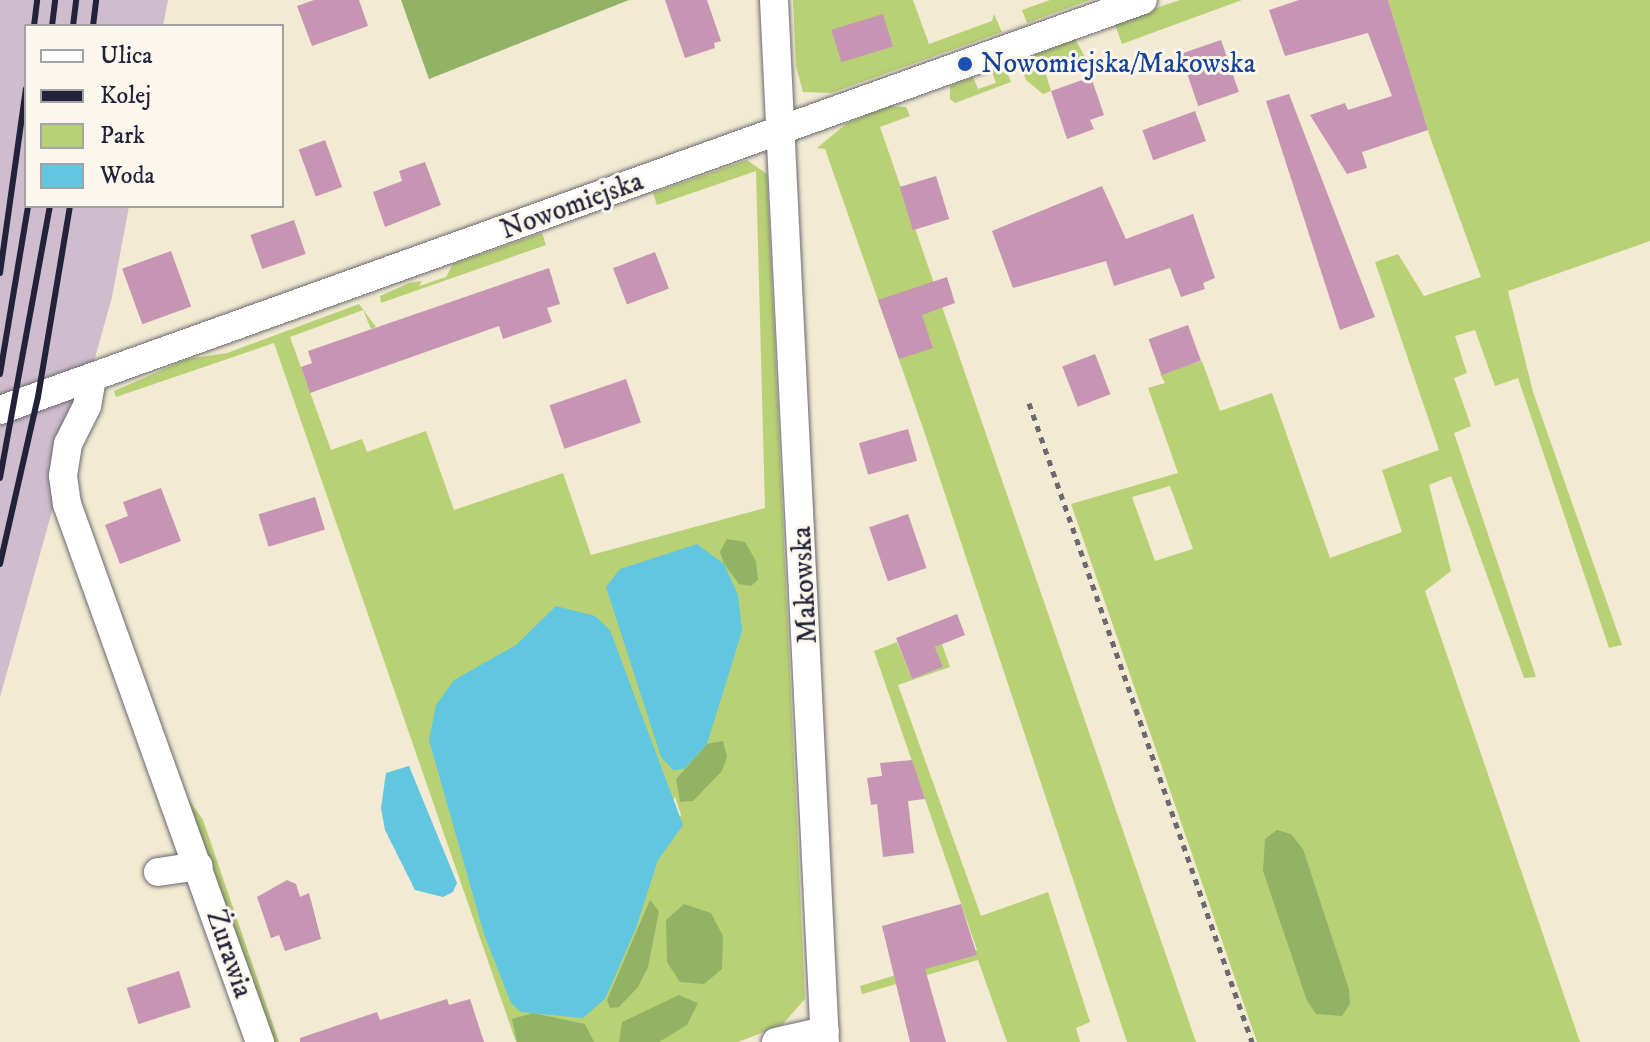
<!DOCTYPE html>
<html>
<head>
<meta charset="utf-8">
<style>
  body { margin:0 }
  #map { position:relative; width:1650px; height:1042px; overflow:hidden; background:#f2ead2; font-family:"IM FELL DW Pica",serif }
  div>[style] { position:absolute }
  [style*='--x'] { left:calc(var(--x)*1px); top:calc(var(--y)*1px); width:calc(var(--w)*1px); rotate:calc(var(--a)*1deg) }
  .industrial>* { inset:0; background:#cfbdce }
  .green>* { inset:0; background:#b9d175 }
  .forest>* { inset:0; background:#92b366 }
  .water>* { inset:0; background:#61c6df }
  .building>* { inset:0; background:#c795b4; transform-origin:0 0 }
  .path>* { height:5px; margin-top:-2.5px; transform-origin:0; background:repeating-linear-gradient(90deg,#6b6870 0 6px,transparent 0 12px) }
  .roads { filter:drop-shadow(0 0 2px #6b6870) drop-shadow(0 0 2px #6b6870) }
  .minor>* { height:28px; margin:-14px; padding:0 14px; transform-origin:14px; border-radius:14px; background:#fff }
  .rail>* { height:6px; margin:-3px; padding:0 3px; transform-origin:3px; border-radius:3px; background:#22223b }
  .dots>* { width:22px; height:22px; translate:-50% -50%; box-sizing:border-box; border:4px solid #fbf7ec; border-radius:50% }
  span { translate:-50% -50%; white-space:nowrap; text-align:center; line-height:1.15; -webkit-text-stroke:6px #fbf7ec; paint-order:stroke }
  .transit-label { font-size:28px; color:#164399 }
  .left { translate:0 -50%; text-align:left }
  .street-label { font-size:28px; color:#22223b }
  .legend { position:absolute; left:24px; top:24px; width:260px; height:184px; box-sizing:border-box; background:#fbf7ec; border:2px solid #a4a2a5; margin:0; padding:10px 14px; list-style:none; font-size:24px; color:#22223b }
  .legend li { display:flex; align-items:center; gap:16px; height:40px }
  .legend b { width:40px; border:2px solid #a4a2a5 }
</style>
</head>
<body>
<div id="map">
  <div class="industrial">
    <i style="clip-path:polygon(0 0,168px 0,163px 26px,26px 26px,26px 206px,129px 206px,112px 297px,0 697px)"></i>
  </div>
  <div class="green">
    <i style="clip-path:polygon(793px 0,913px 0,929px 44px,992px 21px,994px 14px,1002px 32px,831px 93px,803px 92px,796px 66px)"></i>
    <i style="clip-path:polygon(1050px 0,1090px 0,1027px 23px,1022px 10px)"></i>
    <i style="clip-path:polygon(1180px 0,1242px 0,1122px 44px,1114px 22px)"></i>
    <i style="clip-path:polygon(evenodd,1388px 0,1650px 0,1650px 241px,1508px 291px,1533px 392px,1622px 645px,1609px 648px,1518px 378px,1495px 386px,1475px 330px,1455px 336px,1467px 373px,1454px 378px,1471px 426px,1454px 433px,1536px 677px,1524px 678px,1451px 476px,1429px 485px,1451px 571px,1425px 591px,1580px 1042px,1257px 1042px,1071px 504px,1178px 473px,1148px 388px,1165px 383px,1160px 374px,1202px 361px,1220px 411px,1272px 393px,1330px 558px,1402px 532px,1382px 470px,1439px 450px,1375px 262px,1398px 254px,1424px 296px,1481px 277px,1430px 137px,1388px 0,1170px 486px,1193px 549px,1155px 561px,1132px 497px,1170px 486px)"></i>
    <i style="clip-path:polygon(1075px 39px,1085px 57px,1045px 71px,1051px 91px,1043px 94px,1026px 80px,1019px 61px)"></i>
    <i style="clip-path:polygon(990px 66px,1005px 68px,1011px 82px,955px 103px,950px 99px,950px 86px,973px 77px,978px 89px,996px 83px)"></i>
    <i style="clip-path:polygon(888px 106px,906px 107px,910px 116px,880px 127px,1196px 1042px,1127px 1042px,924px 431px,825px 149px,817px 148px,846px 124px)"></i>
    <i style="clip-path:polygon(evenodd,747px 160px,767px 174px,805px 999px,782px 1025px,738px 1042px,516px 1042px,274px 343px,116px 397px,114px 391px,187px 359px,227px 353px,359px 304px,376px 327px,371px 329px,363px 310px,290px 337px,331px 450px,362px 439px,367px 452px,426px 431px,454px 510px,563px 473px,591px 555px,765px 508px,756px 171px,657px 205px,653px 193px,747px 160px,675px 797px,681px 815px,630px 888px,675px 797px)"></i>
    <i style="clip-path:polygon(542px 233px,546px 245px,381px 303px,380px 296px,409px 283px,422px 281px,419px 286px,446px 277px,453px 264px)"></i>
    <i style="clip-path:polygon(79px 496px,186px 796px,203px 820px,279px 1042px,271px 1042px,74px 502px)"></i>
    <i style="clip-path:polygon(897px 642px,912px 679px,943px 667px,935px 647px,942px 644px,950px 667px,898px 685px,981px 916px,1048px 892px,1090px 1022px,1076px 1028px,1080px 1042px,1007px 1042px,978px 960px,862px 994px,860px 986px,977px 950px,874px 651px)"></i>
  </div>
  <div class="forest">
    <i style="clip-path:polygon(401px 0,629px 0,429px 79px)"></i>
    <i style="clip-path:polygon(727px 539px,745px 542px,756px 561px,758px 580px,751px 586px,739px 584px,724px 564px,720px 552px)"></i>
    <i style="clip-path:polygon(723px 741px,727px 757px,722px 771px,693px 801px,680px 802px,676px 779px,707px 744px)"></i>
    <i style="clip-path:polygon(1277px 830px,1291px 834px,1303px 849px,1349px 989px,1350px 1004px,1342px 1016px,1316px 1014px,1307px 1001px,1263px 871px,1265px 839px)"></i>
    <i style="clip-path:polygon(650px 900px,659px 911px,648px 967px,638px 987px,619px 1007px,610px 1008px,607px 1000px)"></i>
    <i style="clip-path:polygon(684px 904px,711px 913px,723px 936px,722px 969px,704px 984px,680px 982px,667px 962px,666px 920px)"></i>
    <i style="clip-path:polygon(679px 995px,698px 1003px,687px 1025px,659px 1042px,619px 1042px,622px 1022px)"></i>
    <i style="clip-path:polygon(533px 1013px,585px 1024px,594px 1042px,517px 1042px,512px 1019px)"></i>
  </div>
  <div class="water">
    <i style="clip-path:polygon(697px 544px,724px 564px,738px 595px,742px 631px,707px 744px,684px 769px,673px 770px,661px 757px,606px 587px,620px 569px)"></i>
    <i style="clip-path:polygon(556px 606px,595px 616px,610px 630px,683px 825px,658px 860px,636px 928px,605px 999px,583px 1018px,521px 1012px,511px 1003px,484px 934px,429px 740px,436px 705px,454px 680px,516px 645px)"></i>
    <i style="clip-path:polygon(409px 766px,457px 883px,453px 892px,443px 897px,415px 890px,385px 830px,381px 808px,386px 773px)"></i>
  </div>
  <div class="building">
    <i style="clip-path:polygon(314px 0,359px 0,368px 26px,312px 46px,297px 6px)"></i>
    <i style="clip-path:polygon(665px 0,707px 0,721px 41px,714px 43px,715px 48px,685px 58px)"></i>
    <i style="clip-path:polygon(1299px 0,1388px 0,1428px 130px,1362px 152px,1367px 168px,1347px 174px,1310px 115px,1345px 103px,1348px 110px,1392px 96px,1368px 33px,1285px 56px,1269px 10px)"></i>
    <i style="left:883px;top:14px;width:34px;height:54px;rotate:73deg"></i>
    <i style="left:1221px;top:40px;width:55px;height:43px;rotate:71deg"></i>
    <i style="clip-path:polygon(1091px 77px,1104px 115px,1090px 120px,1094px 129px,1067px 139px,1051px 91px)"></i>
    <i style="clip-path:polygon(1289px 94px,1375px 317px,1340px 330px,1266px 101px)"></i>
    <i style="left:1195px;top:111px;width:32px;height:56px;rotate:70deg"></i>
    <i style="left:325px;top:140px;width:50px;height:28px;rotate:70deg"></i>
    <i style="clip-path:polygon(425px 162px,441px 205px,385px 227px,373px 192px,402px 181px,399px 171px)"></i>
    <i style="left:936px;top:176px;width:45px;height:38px;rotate:73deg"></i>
    <i style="clip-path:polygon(1102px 186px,1126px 239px,1193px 214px,1215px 278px,1203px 283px,1205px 289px,1181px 297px,1170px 268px,1114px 286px,1106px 261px,1013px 288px,992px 231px)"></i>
    <i style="left:294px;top:220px;width:36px;height:46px;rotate:71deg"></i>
    <i style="left:171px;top:251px;width:59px;height:52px;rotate:70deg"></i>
    <i style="left:655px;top:252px;width:39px;height:45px;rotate:69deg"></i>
    <i style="clip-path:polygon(549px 268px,560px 304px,547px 308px,552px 322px,503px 339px,499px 326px,310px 393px,301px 367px,312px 363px,308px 351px)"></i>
    <i style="clip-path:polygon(947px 277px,955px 303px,922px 315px,933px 348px,899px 359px,878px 300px)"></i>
    <i style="left:1188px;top:325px;width:38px;height:42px;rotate:70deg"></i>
    <i style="left:1095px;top:354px;width:43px;height:35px;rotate:69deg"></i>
    <i style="left:626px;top:379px;width:46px;height:81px;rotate:71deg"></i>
    <i style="left:908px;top:429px;width:33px;height:51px;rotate:74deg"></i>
    <i style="clip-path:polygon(161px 488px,181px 541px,120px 564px,105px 525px,128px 516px,123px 502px)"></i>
    <i style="left:315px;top:497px;width:34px;height:59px;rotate:73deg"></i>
    <i style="left:908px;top:514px;width:57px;height:41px;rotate:71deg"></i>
    <i style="clip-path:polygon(957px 614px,965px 635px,935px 647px,943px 667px,912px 679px,896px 638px)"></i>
    <i style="clip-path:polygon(912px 760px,925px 799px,908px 801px,914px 853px,883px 857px,877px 804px,871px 805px,867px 778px,882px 776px,880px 763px)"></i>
    <i style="clip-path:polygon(287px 880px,296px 884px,300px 897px,309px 893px,321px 939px,285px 951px,279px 935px,271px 938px,257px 897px)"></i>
    <i style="clip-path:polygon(961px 904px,977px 955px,925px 969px,946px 1042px,910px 1042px,882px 926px)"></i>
    <i style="left:179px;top:971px;width:38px;height:55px;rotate:72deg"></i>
    <i style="clip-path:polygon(447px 999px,449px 1005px,470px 999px,484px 1042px,300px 1042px,300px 1038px,377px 1012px,380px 1020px)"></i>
  </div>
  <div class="path">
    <i style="--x:1029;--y:403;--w:677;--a:70.76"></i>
  </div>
  <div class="roads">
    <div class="minor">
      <i style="--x:774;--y:0;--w:1043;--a:87.2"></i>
      <i style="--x:92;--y:378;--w:28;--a:100"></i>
      <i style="--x:87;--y:406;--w:42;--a:116.6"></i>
      <i style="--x:68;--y:444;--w:32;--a:99"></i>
      <i style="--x:63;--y:476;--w:28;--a:82"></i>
      <i style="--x:67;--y:504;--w:572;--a:70.27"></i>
      <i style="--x:0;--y:410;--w:1214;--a:-19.73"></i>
      <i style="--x:158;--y:872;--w:41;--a:-8.3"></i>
      <i style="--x:776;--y:1042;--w:50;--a:-12.7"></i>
    </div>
  </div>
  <div class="rail">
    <i style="--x:34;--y:26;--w:26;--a:-83"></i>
    <i style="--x:52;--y:26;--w:26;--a:-83"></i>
    <i style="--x:73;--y:26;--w:26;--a:-83"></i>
    <i style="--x:93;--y:26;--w:26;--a:-83"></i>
    <i style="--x:0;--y:273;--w:186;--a:-82"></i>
    <i style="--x:0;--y:374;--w:170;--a:-80.5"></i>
    <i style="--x:0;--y:478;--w:277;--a:-79.6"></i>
    <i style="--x:0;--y:564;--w:171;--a:-77.2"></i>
    <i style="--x:38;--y:397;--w:194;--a:-80.5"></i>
  </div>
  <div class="dots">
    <i style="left:965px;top:64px;background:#1a4fb4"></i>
  </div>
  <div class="transit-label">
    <span class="left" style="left:981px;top:64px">Nowomiejska/Makowska</span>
  </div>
  <div class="street-label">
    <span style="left:572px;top:206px;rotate:-20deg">Nowomiejska</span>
    <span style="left:805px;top:585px;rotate:-93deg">Makowska</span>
    <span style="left:229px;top:954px;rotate:71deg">Żurawia</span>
  </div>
  <ul class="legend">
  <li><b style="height:10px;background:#fff"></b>Ulica</li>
  <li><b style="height:10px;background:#22223b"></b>Kolej</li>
  <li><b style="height:22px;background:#b9d175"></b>Park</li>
  <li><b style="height:22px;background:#61c6df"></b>Woda</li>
  </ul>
</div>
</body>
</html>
